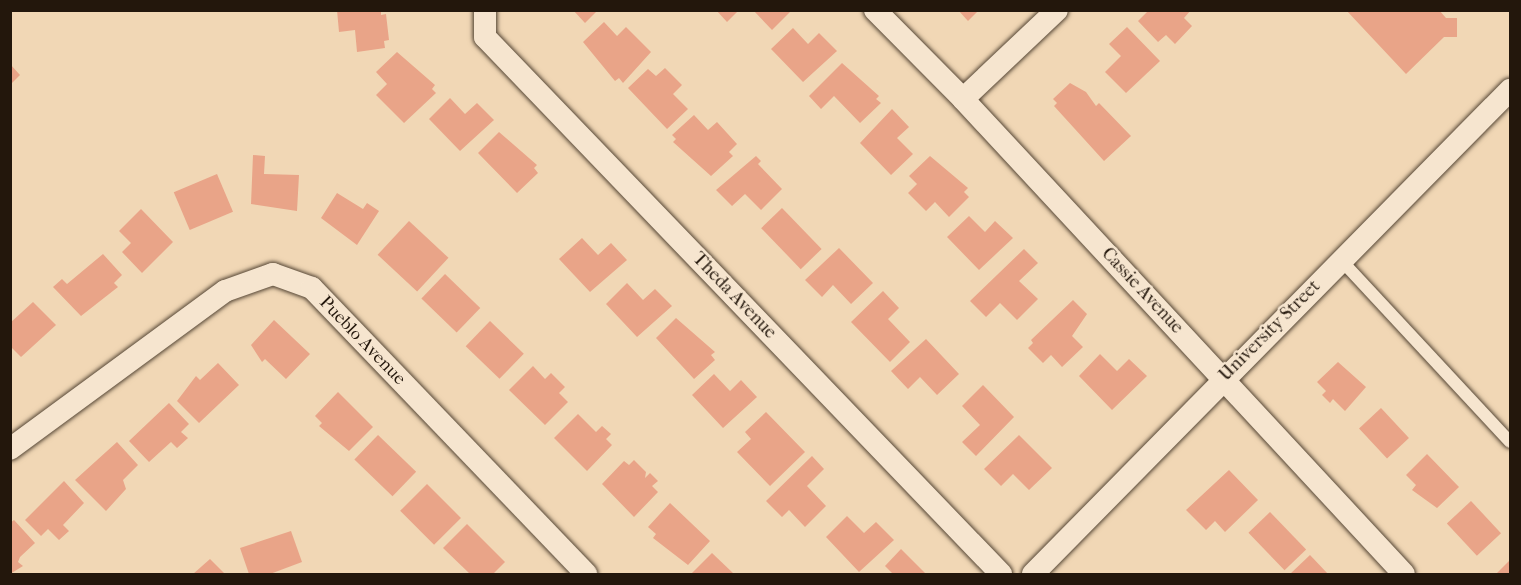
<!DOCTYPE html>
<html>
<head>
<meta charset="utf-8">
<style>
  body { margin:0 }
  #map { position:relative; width:1521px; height:585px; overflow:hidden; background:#f1d7b5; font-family:"IM FELL French Canon",serif }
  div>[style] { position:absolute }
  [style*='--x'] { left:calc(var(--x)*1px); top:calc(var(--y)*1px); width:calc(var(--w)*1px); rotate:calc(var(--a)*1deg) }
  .building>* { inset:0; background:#e9a488; transform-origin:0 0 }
  .roads { filter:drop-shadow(0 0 2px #564736) drop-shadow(0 0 2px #564736) }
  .service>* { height:12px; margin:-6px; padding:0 6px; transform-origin:6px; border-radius:6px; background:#f6e5cf }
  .minor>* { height:22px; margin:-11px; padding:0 11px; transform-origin:11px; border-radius:11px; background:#f6e5cf }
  span { translate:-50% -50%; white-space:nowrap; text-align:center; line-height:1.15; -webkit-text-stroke:5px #f6e5cf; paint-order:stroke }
  .street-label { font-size:18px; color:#23170c }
  .frame { position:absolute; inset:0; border:12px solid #23170c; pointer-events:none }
</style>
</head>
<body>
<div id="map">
  <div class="building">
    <i style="clip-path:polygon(337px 10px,381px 10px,381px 15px,386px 14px,389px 40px,384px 41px,385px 48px,357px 52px,355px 30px,339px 32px)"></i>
    <i style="clip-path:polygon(573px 10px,598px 10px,585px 23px)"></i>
    <i style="clip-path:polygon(716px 10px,739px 10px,727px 22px)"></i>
    <i style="clip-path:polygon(753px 10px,792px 10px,772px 30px)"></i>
    <i style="clip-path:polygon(958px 10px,979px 10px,968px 21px)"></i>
    <i style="clip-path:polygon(1149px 10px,1191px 10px,1184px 18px,1192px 26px,1175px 44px,1166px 35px,1158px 42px,1138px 21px)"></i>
    <i style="clip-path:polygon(1346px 10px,1439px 10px,1446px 18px,1457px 18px,1457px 37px,1444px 37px,1406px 74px)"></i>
    <i style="clip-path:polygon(604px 22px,617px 36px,626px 27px,651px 52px,623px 83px,619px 78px,615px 81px,583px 42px)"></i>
    <i style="clip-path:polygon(1127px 27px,1160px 61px,1126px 93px,1105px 72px,1121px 56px,1109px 44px)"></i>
    <i style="clip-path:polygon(793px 28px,808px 44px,819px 33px,837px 51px,803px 82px,771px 49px)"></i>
    <i style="clip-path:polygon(397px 52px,435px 85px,432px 89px,436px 93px,404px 123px,376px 95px,387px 84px,376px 72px)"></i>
    <i style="clip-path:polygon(842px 63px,879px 96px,876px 99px,881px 103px,860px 123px,834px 96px,821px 109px,809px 96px)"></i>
    <i style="clip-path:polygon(10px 64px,20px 75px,10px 85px)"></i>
    <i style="clip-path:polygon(665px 68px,682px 85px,673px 94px,688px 109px,667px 129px,628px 88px,648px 69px,656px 76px)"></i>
    <i style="clip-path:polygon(1070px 83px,1086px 92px,1096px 106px,1099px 103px,1131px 136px,1104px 161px,1054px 106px,1057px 103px,1053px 99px)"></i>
    <i style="clip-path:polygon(450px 98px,465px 114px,477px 103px,494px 120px,460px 151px,429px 119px)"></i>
    <i style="clip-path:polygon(892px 109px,909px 127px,897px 138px,913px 154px,891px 175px,860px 143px)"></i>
    <i style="clip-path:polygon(694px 115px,708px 130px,717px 122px,737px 144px,729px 152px,733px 156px,711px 176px,673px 142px,676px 139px,672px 135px)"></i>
    <i style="clip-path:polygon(499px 132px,537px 165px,534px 168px,538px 173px,517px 193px,478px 153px)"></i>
    <i style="clip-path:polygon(253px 155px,265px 156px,264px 174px,299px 175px,297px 211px,251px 204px)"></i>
    <i style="clip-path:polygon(756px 156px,761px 161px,758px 164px,782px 189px,761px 210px,745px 194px,732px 206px,716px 190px)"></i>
    <i style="clip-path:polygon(930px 156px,968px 188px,964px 192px,969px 197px,949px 217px,935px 202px,926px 211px,908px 193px,917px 184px,909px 176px)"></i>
    <i style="left:217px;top:174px;width:41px;height:47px;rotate:67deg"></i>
    <i style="clip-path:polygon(337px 193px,363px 209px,367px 203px,379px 211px,357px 245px,321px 218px)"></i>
    <i style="left:782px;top:208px;width:57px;height:29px;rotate:46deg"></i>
    <i style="clip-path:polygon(141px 209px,173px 242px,142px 273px,122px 252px,131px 243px,119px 231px)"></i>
    <i style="clip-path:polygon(969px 216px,985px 232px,995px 221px,1013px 238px,979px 270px,947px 237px)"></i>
    <i style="left:409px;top:221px;width:54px;height:46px;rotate:43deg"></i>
    <i style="clip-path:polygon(582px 238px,598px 255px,611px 243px,627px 260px,590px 292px,559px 259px)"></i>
    <i style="clip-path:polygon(839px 248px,873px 283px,851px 304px,833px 285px,822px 297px,805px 280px)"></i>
    <i style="clip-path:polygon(1024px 249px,1038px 263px,1019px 281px,1038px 299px,1017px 320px,1000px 303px,986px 317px,970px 301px)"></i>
    <i style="clip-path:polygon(103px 254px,122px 275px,114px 283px,118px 287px,81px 316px,53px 287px,62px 279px,67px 284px)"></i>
    <i style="left:445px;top:274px;width:49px;height:34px;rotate:44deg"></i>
    <i style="clip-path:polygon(627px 283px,643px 300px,655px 289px,672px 306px,637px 337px,606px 304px)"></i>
    <i style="clip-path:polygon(883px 291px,899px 308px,888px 319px,910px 342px,890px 362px,851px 322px)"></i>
    <i style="clip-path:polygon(1073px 300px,1087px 314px,1072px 336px,1083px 347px,1062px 367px,1051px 355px,1043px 363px,1028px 348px,1033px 343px,1031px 340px)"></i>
    <i style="clip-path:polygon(33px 302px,56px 325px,21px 357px,10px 346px,10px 323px)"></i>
    <i style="clip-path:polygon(676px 318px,715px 352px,711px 355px,715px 360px,694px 379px,656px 338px)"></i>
    <i style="clip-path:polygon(274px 320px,310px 354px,286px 379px,265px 359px,262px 362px,251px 345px)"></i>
    <i style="left:490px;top:321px;width:47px;height:35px;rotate:44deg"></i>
    <i style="clip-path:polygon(926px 339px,959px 374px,937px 395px,920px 377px,908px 389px,891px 371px)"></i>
    <i style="clip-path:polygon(1100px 354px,1117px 371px,1129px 359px,1147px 376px,1112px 410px,1079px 376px)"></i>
    <i style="clip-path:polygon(1338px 362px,1366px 387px,1345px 411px,1333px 399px,1330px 403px,1322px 395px,1326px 391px,1317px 382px)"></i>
    <i style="clip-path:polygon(218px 363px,239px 385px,199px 423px,177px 401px,196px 376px,200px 380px)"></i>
    <i style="clip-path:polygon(533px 366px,545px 379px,551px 373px,565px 387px,559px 393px,568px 402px,545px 425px,509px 390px)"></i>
    <i style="clip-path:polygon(714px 374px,730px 391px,741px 380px,757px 397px,723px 428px,692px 395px)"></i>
    <i style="clip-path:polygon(983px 385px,1014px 417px,976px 456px,962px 442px,980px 425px,962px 406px)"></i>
    <i style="clip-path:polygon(338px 392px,373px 427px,349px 451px,319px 426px,322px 423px,315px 416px)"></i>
    <i style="clip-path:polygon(169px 403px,189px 424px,181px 432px,188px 438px,177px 448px,171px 442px,149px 462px,129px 441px)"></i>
    <i style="left:1381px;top:408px;width:41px;height:30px;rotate:47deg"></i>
    <i style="clip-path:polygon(766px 412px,805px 452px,770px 486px,737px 452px,751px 439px,745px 432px)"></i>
    <i style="clip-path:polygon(578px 414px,596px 432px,602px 426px,611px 434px,606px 439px,612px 445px,587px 471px,554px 438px)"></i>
    <i style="left:378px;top:435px;width:53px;height:34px;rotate:44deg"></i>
    <i style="clip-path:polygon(1019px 435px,1052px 468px,1029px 490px,1013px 474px,1001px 486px,984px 469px)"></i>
    <i style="clip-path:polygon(117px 442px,138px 465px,123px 480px,126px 489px,106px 511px,75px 480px)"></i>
    <i style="clip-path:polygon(1427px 454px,1459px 487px,1437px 508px,1412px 490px,1416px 485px,1406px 475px)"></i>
    <i style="clip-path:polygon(812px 456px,824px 469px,807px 486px,826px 506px,805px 527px,789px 510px,782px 517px,766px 501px)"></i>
    <i style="clip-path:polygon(634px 460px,646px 472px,645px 478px,650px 473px,658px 481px,652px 486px,658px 492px,634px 517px,602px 484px,624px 461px,629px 465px)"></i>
    <i style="clip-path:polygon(1229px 470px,1258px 500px,1225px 532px,1215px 521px,1206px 530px,1186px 510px)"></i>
    <i style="clip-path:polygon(64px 481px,84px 503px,63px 525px,69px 531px,59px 540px,48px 529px,41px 536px,25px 520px)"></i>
    <i style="left:427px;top:484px;width:48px;height:38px;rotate:45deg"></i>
    <i style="left:1471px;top:501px;width:44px;height:33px;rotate:47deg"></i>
    <i style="clip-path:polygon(670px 503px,710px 541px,688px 565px,653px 538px,656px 534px,648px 527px)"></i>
    <i style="left:1270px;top:512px;width:52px;height:30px;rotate:46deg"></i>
    <i style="clip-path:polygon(847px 516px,864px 533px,876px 522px,894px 540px,859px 572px,826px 537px)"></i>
    <i style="clip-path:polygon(14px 520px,35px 543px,20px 557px,18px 562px,23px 566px,10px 574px,10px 523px)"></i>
    <i style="clip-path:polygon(467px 524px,505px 562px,493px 574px,470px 574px,443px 548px)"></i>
    <i style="clip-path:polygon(291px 531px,302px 562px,270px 574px,249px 574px,240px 548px)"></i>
    <i style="clip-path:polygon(901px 549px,926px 574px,893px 574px,885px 566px)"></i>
    <i style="clip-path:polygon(712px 553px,734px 574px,692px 573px)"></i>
    <i style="clip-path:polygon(1310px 555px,1328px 574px,1290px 574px)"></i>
    <i style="clip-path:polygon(210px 559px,225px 574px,193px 574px)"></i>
    <i style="clip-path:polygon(1510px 560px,1510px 574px,1498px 574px,1497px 573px)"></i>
  </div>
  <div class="roads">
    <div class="service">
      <i style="--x:1341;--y:260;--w:248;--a:47.1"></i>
    </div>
    <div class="minor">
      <i style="--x:485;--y:10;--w:27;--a:90"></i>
      <i style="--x:485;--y:37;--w:745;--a:46.14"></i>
      <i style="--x:875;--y:10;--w:125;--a:45.3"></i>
      <i style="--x:963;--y:99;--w:648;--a:47.13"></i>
      <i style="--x:963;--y:99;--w:129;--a:-43.4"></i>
      <i style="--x:10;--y:449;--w:267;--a:-36.3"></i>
      <i style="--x:225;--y:291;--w:51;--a:-19.5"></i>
      <i style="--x:273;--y:274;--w:41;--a:19.7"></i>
      <i style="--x:312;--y:288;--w:396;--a:46.2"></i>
      <i style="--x:1033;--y:574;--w:680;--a:-45.42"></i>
    </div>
  </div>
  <div class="street-label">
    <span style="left:1142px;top:291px;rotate:47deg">Cassie Avenue</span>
    <span style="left:734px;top:296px;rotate:46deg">Theda Avenue</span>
    <span style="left:1270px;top:331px;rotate:-45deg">University Street</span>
    <span style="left:362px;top:341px;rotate:46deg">Pueblo Avenue</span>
  </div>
  <div class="frame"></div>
</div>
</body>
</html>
